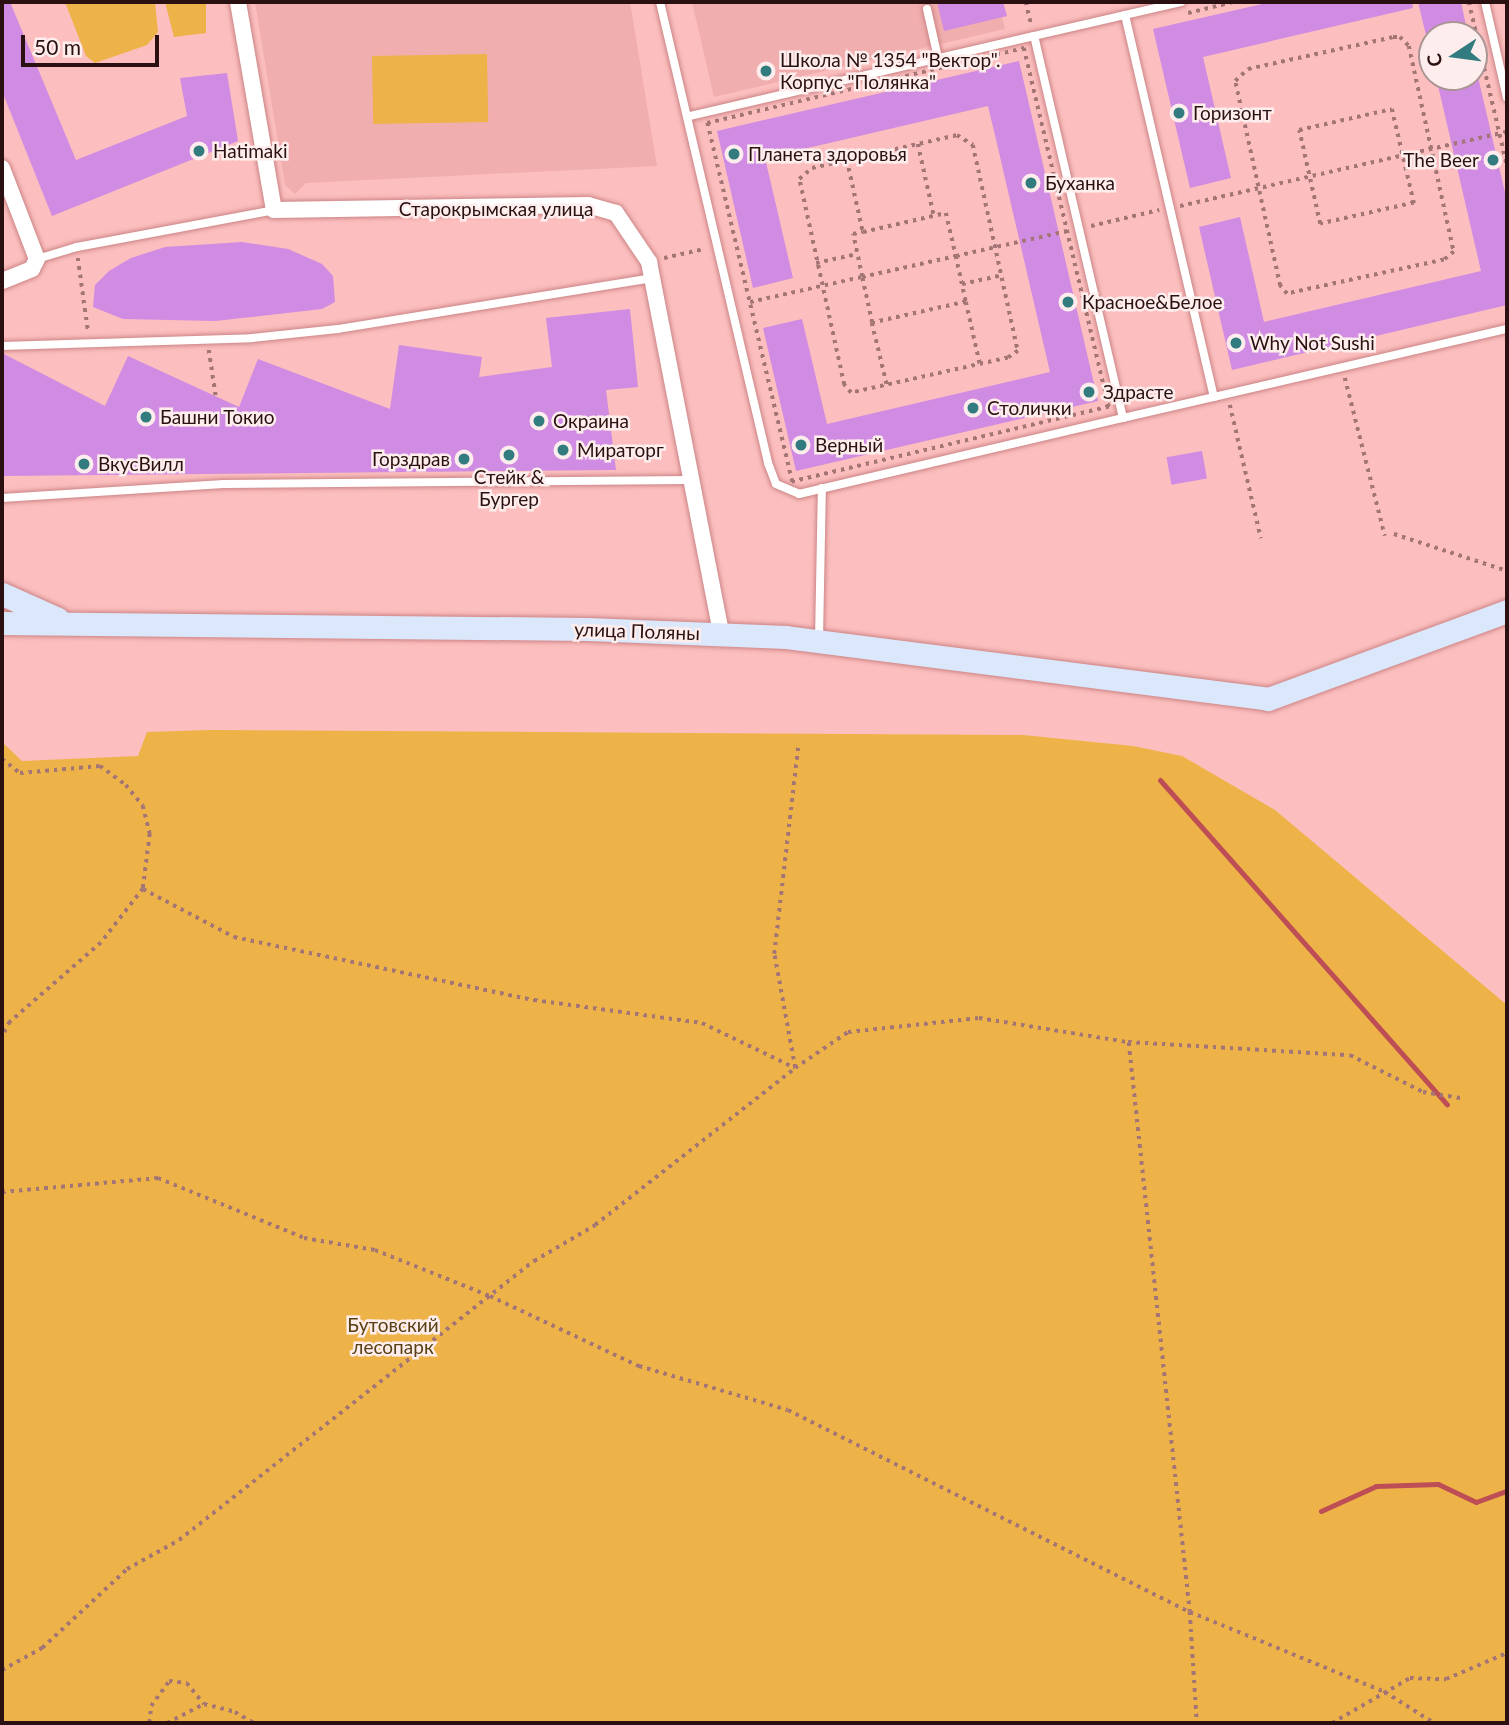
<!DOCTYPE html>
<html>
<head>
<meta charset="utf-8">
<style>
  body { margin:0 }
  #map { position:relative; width:1509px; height:1725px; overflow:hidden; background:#fcbebe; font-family:Lato,sans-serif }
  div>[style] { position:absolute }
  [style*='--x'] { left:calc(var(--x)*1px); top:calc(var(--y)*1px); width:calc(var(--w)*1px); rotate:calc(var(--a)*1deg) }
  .built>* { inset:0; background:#f1aeae }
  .green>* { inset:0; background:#eeb348; transform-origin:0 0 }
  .stream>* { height:5px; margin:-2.5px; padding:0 2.5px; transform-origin:2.5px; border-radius:2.5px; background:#bd4e56 }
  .building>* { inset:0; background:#d08be3; transform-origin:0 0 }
  .path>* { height:3.5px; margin-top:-1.75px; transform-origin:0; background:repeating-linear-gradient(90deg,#a47575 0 3.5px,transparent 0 8.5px) }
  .roads { filter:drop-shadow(0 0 2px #cc8485) drop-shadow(0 0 2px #cc8485) }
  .service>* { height:8px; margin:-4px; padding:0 4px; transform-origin:4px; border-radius:4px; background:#fff }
  .minor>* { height:16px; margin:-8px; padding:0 8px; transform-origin:8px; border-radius:8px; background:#fff }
  .secondary>* { height:23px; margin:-11.5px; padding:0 11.5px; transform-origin:11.5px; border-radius:11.5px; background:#dbe8fb }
  .dots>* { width:19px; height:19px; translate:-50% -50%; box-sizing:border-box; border:4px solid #fdedec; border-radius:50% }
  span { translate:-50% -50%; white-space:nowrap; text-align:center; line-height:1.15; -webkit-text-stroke:5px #fdedec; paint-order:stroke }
  .poi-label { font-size:19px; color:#2b1011 }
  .left { translate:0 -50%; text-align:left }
  .right { translate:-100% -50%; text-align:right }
  .street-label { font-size:19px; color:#2b1011 }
  .park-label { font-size:19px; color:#594013 }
  .frame { position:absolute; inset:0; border:4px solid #2b1011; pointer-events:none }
  .north { position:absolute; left:1418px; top:21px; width:70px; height:70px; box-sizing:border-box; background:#fdedec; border:2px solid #a99594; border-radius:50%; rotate:257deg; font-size:19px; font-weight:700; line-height:28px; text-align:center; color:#2b1011 }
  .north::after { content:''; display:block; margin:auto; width:24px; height:32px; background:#327b7e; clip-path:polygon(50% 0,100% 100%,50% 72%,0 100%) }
  .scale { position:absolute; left:21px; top:35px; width:138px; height:32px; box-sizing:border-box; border:4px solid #2b1011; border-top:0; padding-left:9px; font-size:21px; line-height:24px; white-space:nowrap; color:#2b1011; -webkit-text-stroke:5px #fdedec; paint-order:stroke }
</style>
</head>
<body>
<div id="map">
  <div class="built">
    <i style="clip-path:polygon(255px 2px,630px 2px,657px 166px,306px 183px,295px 194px,285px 185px)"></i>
    <i style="clip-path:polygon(692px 2px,1003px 2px,1007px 16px,1002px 17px,1005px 29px,714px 97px)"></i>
  </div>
  <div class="green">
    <i style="clip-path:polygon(65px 2px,155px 2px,158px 32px,147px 45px,95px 63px,86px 56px)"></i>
    <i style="clip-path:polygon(165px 2px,206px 2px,206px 33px,174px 37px)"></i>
    <i style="left:487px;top:54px;width:68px;height:115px;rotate:89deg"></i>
    <i style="clip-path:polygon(210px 730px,1023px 735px,1133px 746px,1182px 756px,1275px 810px,1507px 1005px,1507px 1723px,2px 1723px,2px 742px,22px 761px,138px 756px,147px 732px)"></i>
  </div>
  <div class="stream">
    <i style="--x:1160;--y:780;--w:433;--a:48.5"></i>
    <i style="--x:1321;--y:1511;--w:60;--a:-24.4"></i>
    <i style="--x:1376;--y:1486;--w:62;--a:-1.8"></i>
    <i style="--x:1438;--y:1484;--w:42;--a:25.3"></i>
    <i style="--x:1476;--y:1502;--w:33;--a:-20"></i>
  </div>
  <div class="building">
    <i style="clip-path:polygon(2px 2px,10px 2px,76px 160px,187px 116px,180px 78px,227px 73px,238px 141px,52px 216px,2px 91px)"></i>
    <i style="clip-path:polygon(937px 2px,1003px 2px,1007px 16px,944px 31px)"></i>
    <i style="clip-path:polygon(1271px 2px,1412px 2px,1413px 8px,1203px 57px,1231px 178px,1190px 188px,1153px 29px)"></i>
    <i style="clip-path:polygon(1418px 2px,1461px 2px,1468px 35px,1426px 35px)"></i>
    <i style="clip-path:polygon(1019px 61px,1098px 401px,796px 471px,763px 328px,802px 319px,827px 424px,1050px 372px,998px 148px,988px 106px,765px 158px,793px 278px,753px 288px,717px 131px)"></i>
    <i style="clip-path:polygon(1436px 77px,1478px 77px,1507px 201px,1507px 305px,1232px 370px,1199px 227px,1240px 217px,1264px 322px,1481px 271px)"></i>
    <i style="clip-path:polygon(242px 242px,288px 249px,322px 264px,333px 276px,335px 302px,322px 309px,215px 321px,123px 319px,93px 307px,95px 285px,109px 271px,131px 258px,165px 247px)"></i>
    <i style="clip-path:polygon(630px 309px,638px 387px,606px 390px,616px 470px,2px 476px,2px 353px,105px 406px,128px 356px,239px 407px,258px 359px,390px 409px,399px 345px,482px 357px,479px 377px,552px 367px,546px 318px)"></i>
    <i style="left:1202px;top:451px;width:28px;height:36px;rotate:80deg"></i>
  </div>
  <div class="path">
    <i style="--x:1026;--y:2;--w:23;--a:77"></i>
    <i style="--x:1469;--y:2;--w:167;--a:76.9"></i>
    <i style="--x:1188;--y:13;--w:46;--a:-13.7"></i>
    <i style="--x:1393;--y:37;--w:7;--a:0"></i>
    <i style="--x:1400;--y:37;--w:13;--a:45"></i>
    <i style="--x:1409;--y:46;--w:211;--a:77.7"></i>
    <i style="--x:1454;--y:252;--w:13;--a:141"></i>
    <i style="--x:1444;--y:260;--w:161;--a:167.8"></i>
    <i style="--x:1287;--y:294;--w:11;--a:-131"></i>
    <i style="--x:1280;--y:286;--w:210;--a:-102.4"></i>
    <i style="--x:1235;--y:81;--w:18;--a:-43"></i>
    <i style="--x:1248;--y:69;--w:148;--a:-12.4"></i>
    <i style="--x:1024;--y:48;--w:369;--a:76.7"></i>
    <i style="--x:1109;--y:407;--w:326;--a:166.7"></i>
    <i style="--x:792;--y:482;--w:369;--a:-103.3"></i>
    <i style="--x:707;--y:123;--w:326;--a:-13.3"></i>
    <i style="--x:1392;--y:109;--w:97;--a:76.8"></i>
    <i style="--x:1414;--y:203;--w:96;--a:167.4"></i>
    <i style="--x:1320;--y:224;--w:96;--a:-102.6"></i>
    <i style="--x:1299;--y:130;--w:95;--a:-12.7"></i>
    <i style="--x:957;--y:135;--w:19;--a:32"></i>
    <i style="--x:973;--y:145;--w:211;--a:77.7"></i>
    <i style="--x:1018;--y:351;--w:12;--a:145"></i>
    <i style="--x:1008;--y:358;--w:161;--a:167.4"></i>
    <i style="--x:851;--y:393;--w:11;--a:-131"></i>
    <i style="--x:844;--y:385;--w:211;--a:-102.3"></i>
    <i style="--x:799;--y:179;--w:17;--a:-40"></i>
    <i style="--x:812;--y:168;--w:149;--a:-12.8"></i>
    <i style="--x:918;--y:144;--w:74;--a:77.5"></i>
    <i style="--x:847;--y:160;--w:74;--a:77.5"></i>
    <i style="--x:1180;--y:206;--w:335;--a:-12.8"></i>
    <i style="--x:1091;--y:226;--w:70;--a:-13.2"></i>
    <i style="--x:956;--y:256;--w:47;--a:77.7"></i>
    <i style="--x:966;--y:302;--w:96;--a:167.4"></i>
    <i style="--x:872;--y:323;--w:47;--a:-102.3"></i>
    <i style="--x:862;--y:277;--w:96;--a:-12.6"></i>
    <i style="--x:78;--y:258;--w:73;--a:82.1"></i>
    <i style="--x:664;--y:258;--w:41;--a:-12.7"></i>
    <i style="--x:816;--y:263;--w:42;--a:-12.4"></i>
    <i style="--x:962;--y:284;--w:42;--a:-12.4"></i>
    <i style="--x:750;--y:302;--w:115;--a:-12.6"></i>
    <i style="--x:862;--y:277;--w:44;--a:-101.8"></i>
    <i style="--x:853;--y:234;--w:10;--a:-11"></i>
    <i style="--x:863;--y:232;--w:85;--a:-12.9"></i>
    <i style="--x:946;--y:213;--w:44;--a:76.9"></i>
    <i style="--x:956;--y:256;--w:114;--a:-12.7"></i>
    <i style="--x:966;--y:302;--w:64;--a:77.3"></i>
    <i style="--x:872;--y:323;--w:64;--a:76.4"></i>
    <i style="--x:209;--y:350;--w:48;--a:81.5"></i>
    <i style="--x:1345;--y:378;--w:163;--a:75.8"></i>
    <i style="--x:1230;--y:405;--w:137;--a:76.9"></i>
    <i style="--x:1394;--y:534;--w:119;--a:18.1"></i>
    <i style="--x:2;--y:759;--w:23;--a:38"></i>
    <i style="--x:20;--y:773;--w:80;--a:-5"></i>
    <i style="--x:100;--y:766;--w:32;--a:36"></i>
    <i style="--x:126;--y:785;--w:27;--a:51"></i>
    <i style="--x:143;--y:806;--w:29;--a:76"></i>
    <i style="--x:150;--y:834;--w:55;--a:97.3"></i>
    <i style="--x:143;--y:889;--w:68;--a:127.9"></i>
    <i style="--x:101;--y:943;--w:121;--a:139"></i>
    <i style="--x:10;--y:1022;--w:17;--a:118"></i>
    <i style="--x:143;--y:889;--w:103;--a:27.8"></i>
    <i style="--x:234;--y:937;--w:307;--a:11.9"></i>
    <i style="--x:534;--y:1000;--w:170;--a:7.8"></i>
    <i style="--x:702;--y:1023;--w:103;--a:25.8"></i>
    <i style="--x:1129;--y:1043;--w:572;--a:83.88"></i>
    <i style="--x:1190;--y:1612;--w:111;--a:86.4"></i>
    <i style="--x:795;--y:1068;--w:116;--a:-100.4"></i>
    <i style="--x:774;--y:954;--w:208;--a:-83.4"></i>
    <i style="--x:2;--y:1192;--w:157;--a:-5.1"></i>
    <i style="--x:158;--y:1178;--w:158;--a:22.3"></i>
    <i style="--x:304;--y:1238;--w:72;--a:9.6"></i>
    <i style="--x:375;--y:1250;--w:124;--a:21.8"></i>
    <i style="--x:490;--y:1296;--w:165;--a:25.2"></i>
    <i style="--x:639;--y:1366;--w:155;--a:16.5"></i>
    <i style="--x:788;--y:1410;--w:450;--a:26.7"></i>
    <i style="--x:1190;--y:1612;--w:211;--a:22.3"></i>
    <i style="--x:1385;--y:1692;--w:58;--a:32.3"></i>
    <i style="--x:2;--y:1670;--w:46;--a:-28.8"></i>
    <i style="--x:42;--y:1648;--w:116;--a:-42.9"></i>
    <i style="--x:127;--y:1569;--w:60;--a:-29.1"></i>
    <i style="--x:179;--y:1540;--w:452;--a:-38.2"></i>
    <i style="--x:534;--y:1261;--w:71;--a:-30.5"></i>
    <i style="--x:595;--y:1225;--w:254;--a:-38.1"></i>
    <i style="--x:795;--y:1068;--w:64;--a:-34.2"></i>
    <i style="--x:848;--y:1032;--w:132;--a:-6.1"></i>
    <i style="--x:979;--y:1018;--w:151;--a:9.2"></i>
    <i style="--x:1128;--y:1042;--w:222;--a:3.4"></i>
    <i style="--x:1350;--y:1055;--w:82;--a:26.9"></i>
    <i style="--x:1423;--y:1092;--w:38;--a:9"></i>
    <i style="--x:149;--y:1723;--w:17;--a:-83"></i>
    <i style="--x:151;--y:1706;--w:31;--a:-54"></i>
    <i style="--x:169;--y:1681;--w:18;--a:6"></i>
    <i style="--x:187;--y:1683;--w:27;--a:51"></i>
    <i style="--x:167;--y:1723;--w:42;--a:-27.2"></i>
    <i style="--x:204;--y:1704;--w:32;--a:14"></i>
    <i style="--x:235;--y:1712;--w:22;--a:30"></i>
    <i style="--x:1332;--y:1723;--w:90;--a:-30"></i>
    <i style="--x:1410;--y:1678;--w:36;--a:2"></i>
    <i style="--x:1446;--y:1679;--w:66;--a:-23.1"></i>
  </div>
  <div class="roads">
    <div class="service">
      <i style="--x:660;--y:2;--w:473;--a:76.8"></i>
      <i style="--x:768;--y:463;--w:22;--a:69"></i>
      <i style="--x:776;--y:484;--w:25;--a:23"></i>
      <i style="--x:799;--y:494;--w:333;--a:-13.2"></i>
      <i style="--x:1123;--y:418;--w:392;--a:-103.1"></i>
      <i style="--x:1034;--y:36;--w:356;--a:166.9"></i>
      <i style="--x:1485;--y:2;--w:98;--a:77.1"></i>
      <i style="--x:927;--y:9;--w:50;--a:77.3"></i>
      <i style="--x:1125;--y:15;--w:392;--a:76.9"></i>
      <i style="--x:1214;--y:397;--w:301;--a:-13.1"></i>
      <i style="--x:1034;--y:36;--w:151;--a:-13"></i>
      <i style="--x:37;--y:259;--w:42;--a:-16.7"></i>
      <i style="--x:77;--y:247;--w:200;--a:-10.6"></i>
      <i style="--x:2;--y:346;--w:250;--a:-1.8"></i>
      <i style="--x:252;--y:338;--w:86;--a:-6"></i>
      <i style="--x:338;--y:329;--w:318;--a:-9.2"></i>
      <i style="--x:1123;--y:418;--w:93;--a:-13"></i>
      <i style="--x:2;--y:498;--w:222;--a:-3.6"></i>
      <i style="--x:224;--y:484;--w:467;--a:-0.5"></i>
      <i style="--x:819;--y:639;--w:151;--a:-88.9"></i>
    </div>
    <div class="minor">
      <i style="--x:238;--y:2;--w:211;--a:80.2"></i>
      <i style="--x:274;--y:210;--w:314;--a:-0.9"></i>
      <i style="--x:588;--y:205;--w:29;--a:16"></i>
      <i style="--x:616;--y:213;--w:59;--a:56"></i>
      <i style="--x:649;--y:262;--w:379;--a:79"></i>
      <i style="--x:2;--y:168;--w:97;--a:69"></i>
      <i style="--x:37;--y:259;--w:11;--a:117"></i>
      <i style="--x:32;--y:269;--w:32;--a:158"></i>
    </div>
    <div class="secondary">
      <i style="--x:2;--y:594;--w:61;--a:24.1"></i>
      <i style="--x:2;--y:623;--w:586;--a:0.59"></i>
      <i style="--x:588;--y:629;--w:198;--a:2.3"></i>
      <i style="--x:786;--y:637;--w:486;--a:7.3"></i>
      <i style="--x:1268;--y:699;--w:255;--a:-20.2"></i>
    </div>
  </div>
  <div class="dots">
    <i style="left:766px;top:71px;background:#327b7e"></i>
    <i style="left:1179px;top:113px;background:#327b7e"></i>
    <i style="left:199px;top:151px;background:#327b7e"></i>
    <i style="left:734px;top:154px;background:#327b7e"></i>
    <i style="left:1493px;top:160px;background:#327b7e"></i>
    <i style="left:1031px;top:183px;background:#327b7e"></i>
    <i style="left:1068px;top:302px;background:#327b7e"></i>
    <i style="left:1236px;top:343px;background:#327b7e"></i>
    <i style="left:1089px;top:392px;background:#327b7e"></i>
    <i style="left:973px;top:408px;background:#327b7e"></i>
    <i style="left:146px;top:417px;background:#327b7e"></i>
    <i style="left:539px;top:421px;background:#327b7e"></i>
    <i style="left:801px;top:445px;background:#327b7e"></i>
    <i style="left:563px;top:450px;background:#327b7e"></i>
    <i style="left:509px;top:455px;background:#327b7e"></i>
    <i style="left:464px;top:459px;background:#327b7e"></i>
    <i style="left:84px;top:464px;background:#327b7e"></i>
  </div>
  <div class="poi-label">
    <span class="left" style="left:780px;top:71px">Школа № 1354 "Вектор".<br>Корпус "Полянка"</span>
    <span class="left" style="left:1193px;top:113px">Горизонт</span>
    <span class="left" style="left:213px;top:151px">Hatimaki</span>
    <span class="left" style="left:748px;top:154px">Планета здоровья</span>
    <span class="right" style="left:1479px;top:160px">The Beer</span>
    <span class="left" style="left:1045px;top:183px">Буханка</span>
    <span class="left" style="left:1082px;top:302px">Красное&amp;Белое</span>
    <span class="left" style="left:1250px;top:343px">Why Not Sushi</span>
    <span class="left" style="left:1103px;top:392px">Здрасте</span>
    <span class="left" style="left:987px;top:408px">Столички</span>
    <span class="left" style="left:160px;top:417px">Башни Токио</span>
    <span class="left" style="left:553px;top:421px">Окраина</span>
    <span class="left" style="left:815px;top:445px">Верный</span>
    <span class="left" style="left:577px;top:450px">Мираторг</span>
    <span class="right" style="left:450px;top:459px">Горздрав</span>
    <span class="left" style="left:98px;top:464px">ВкусВилл</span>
    <span style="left:509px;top:488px">Стейк &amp;<br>Бургер</span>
  </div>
  <div class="street-label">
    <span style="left:496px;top:209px">Старокрымская улица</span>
    <span style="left:637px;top:631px;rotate:2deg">улица Поляны</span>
  </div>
  <div class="park-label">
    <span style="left:393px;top:1336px">Бутовский<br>лесопарк</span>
  </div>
  <div class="frame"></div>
  <div class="north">С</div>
  <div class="scale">50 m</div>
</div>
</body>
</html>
